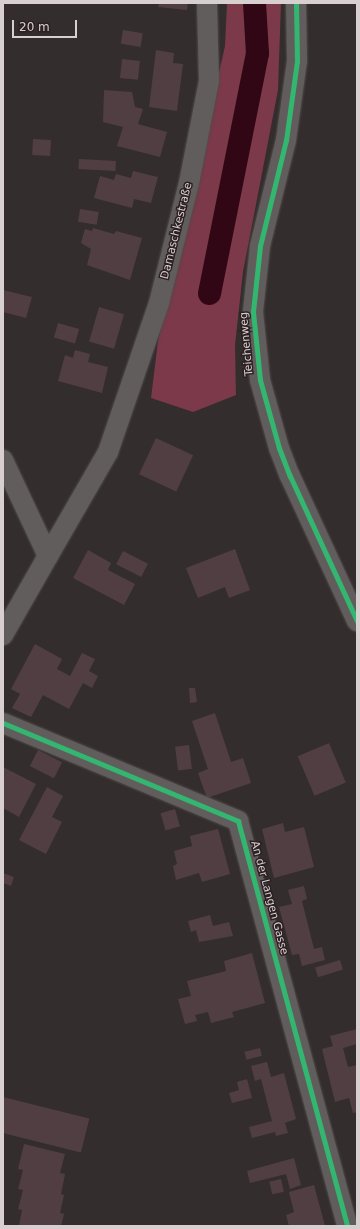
<!DOCTYPE html>
<html>
<head>
<meta charset="utf-8">
<style>
  body { margin:0 }
  #map { position:relative; width:360px; height:1229px; overflow:hidden; background:#332d2e; font-family:"DejaVu Sans",sans-serif }
  div>[style] { position:absolute }
  [style*='--x'] { left:calc(var(--x)*1px); top:calc(var(--y)*1px); width:calc(var(--w)*1px); rotate:calc(var(--a)*1deg) }
  .green>* { inset:0; background:#7b394a }
  .canal>* { height:23px; margin:-11.5px; padding:0 11.5px; transform-origin:11.5px; border-radius:11.5px; background:#320715 }
  .building>* { inset:0; background:#513e43; transform-origin:0 0 }
  .roads { filter:drop-shadow(0 0 1px #504b4b) drop-shadow(0 0 1px #504b4b) }
  .minor>* { height:20px; margin:-10px; padding:0 10px; transform-origin:10px; border-radius:10px; background:#615d5d }
  .cycleway>* { height:5px; margin:-2.5px; padding:0 2.5px; transform-origin:2.5px; border-radius:2.5px; background:#33b770 }
  span { translate:-50% -50%; white-space:nowrap; text-align:center; line-height:1.15; -webkit-text-stroke:3px #2c2023; paint-order:stroke }
  .street-label { font-size:11px; color:#d7cfd0 }
  .frame { position:absolute; inset:0; border:4px solid #d7cfd0; pointer-events:none }
  .scale { position:absolute; left:12px; top:20px; width:65px; height:18px; box-sizing:border-box; border:2px solid #d7cfd0; border-top:0; padding-left:5px; font-size:12px; line-height:14px; white-space:nowrap; color:#d7cfd0; -webkit-text-stroke:3px #2c2023; paint-order:stroke }
</style>
</head>
<body>
<div id="map">
  <div class="green">
    <i style="clip-path:polygon(227px 3px,281px 3px,278px 90px,243px 272px,235px 345px,236px 395px,193px 412px,151px 398px,158px 341px,225px 46px)"></i>
  </div>
  <div class="canal">
    <i style="--x:209;--y:293;--w:245;--a:-78.7"></i>
    <i style="--x:257;--y:53;--w:50;--a:-93.4"></i>
  </div>
  <div class="building">
    <i style="clip-path:polygon(159px 3px,188px 3px,187px 10px,158px 7px)"></i>
    <i style="left:123px;top:30px;width:20px;height:14px;rotate:9deg"></i>
    <i style="clip-path:polygon(156px 50px,174px 53px,173px 63px,183px 64px,177px 111px,149px 107px)"></i>
    <i style="left:122px;top:59px;width:18px;height:19px;rotate:6deg"></i>
    <i style="clip-path:polygon(104px 90px,132px 92px,135px 107px,143px 109px,138px 124px,167px 132px,160px 157px,117px 146px,123px 127px,103px 122px)"></i>
    <i style="left:33px;top:139px;width:18px;height:16px;rotate:3deg"></i>
    <i style="left:79px;top:159px;width:37px;height:10px;rotate:3deg"></i>
    <i style="clip-path:polygon(133px 171px,158px 177px,151px 203px,134px 199px,132px 208px,94px 198px,100px 176px,114px 180px,116px 174px,131px 178px)"></i>
    <i style="left:80px;top:209px;width:19px;height:13px;rotate:9deg"></i>
    <i style="clip-path:polygon(93px 228px,114px 234px,116px 231px,142px 238px,130px 280px,87px 265px,91px 249px,81px 243px,85px 229px,92px 231px)"></i>
    <i style="clip-path:polygon(3px 290px,32px 297px,26px 318px,3px 312px)"></i>
    <i style="left:99px;top:307px;width:26px;height:36px;rotate:16deg"></i>
    <i style="left:58px;top:323px;width:22px;height:15px;rotate:16deg"></i>
    <i style="clip-path:polygon(75px 350px,90px 354px,88px 362px,108px 367px,102px 393px,58px 381px,65px 355px,73px 358px)"></i>
    <i style="left:156px;top:438px;width:41px;height:40px;rotate:25deg"></i>
    <i style="clip-path:polygon(235px 549px,250px 590px,229px 598px,225px 587px,198px 598px,186px 568px)"></i>
    <i style="clip-path:polygon(88px 550px,111px 563px,108px 570px,135px 584px,124px 605px,73px 578px)"></i>
    <i style="left:123px;top:551px;width:28px;height:15px;rotate:27deg"></i>
    <i style="clip-path:polygon(35px 644px,62px 659px,57px 669px,70px 676px,82px 653px,95px 659px,89px 671px,98px 676px,92px 688px,83px 683px,69px 709px,43px 695px,31px 717px,12px 708px,20px 694px,11px 689px)"></i>
    <i style="clip-path:polygon(189px 688px,195px 688px,197px 702px,190px 703px)"></i>
    <i style="clip-path:polygon(215px 713px,231px 762px,243px 758px,251px 783px,207px 798px,198px 773px,208px 769px,192px 721px)"></i>
    <i style="left:329px;top:743px;width:43px;height:34px;rotate:67deg"></i>
    <i style="left:189px;top:745px;width:24px;height:14px;rotate:83deg"></i>
    <i style="left:38px;top:750px;width:27px;height:18px;rotate:27deg"></i>
    <i style="clip-path:polygon(3px 767px,36px 784px,19px 817px,3px 808px)"></i>
    <i style="clip-path:polygon(47px 787px,63px 796px,52px 817px,62px 822px,46px 854px,19px 840px)"></i>
    <i style="left:175px;top:809px;width:18px;height:15px;rotate:74deg"></i>
    <i style="clip-path:polygon(283px 823px,285px 832px,304px 827px,314px 867px,274px 878px,262px 829px)"></i>
    <i style="clip-path:polygon(218px 829px,230px 874px,202px 882px,199px 873px,176px 880px,173px 866px,177px 864px,174px 851px,192px 846px,190px 836px)"></i>
    <i style="clip-path:polygon(3px 873px,14px 877px,11px 886px,3px 883px)"></i>
    <i style="clip-path:polygon(304px 886px,307px 899px,302px 901px,314px 949px,322px 947px,325px 960px,302px 966px,299px 954px,292px 955px,279px 907px,292px 904px,288px 890px)"></i>
    <i style="clip-path:polygon(210px 915px,213px 926px,229px 922px,233px 936px,199px 942px,196px 930px,191px 932px,188px 921px)"></i>
    <i style="clip-path:polygon(252px 953px,265px 1003px,232px 1012px,234px 1017px,211px 1023px,208px 1012px,195px 1015px,197px 1021px,185px 1024px,178px 999px,191px 996px,187px 981px,226px 971px,224px 961px)"></i>
    <i style="left:340px;top:960px;width:10px;height:26px;rotate:73deg"></i>
    <i style="clip-path:polygon(357px 1029px,357px 1044px,343px 1048px,348px 1067px,357px 1065px,357px 1112px,353px 1113px,349px 1098px,335px 1102px,322px 1049px,333px 1046px,330px 1036px)"></i>
    <i style="left:260px;top:1048px;width:8px;height:16px;rotate:76deg"></i>
    <i style="clip-path:polygon(267px 1062px,271px 1077px,284px 1073px,296px 1119px,285px 1123px,288px 1133px,276px 1136px,275px 1132px,252px 1138px,249px 1127px,272px 1121px,261px 1079px,255px 1081px,251px 1066px)"></i>
    <i style="clip-path:polygon(247px 1079px,252px 1098px,232px 1103px,229px 1093px,239px 1090px,237px 1082px)"></i>
    <i style="left:3px;top:1097px;width:89px;height:35px;rotate:14deg"></i>
    <i style="clip-path:polygon(24px 1144px,65px 1154px,60px 1173px,65px 1174px,61px 1194px,64px 1195px,60px 1213px,64px 1214px,61px 1226px,19px 1226px,22px 1210px,18px 1209px,23px 1190px,18px 1189px,23px 1170px,18px 1169px)"></i>
    <i style="clip-path:polygon(294px 1158px,301px 1185px,290px 1189px,286px 1174px,250px 1183px,247px 1171px)"></i>
    <i style="left:281px;top:1179px;width:13px;height:12px;rotate:77deg"></i>
    <i style="clip-path:polygon(314px 1185px,325px 1226px,289px 1226px,286px 1215px,294px 1212px,289px 1192px)"></i>
  </div>
  <div class="roads">
    <div class="minor">
      <i style="--x:296;--y:3;--w:58;--a:89"></i>
      <i style="--x:297;--y:61;--w:80;--a:97.9"></i>
      <i style="--x:286;--y:140;--w:109;--a:103.8"></i>
      <i style="--x:260;--y:246;--w:66;--a:96.1"></i>
      <i style="--x:253;--y:312;--w:68;--a:84.1"></i>
      <i style="--x:260;--y:380;--w:71;--a:74.4"></i>
      <i style="--x:279;--y:448;--w:30;--a:69"></i>
      <i style="--x:290;--y:476;--w:160;--a:65.2"></i>
      <i style="--x:3;--y:460;--w:106;--a:64.9"></i>
      <i style="--x:48;--y:556;--w:91;--a:119.7"></i>
      <i style="--x:48;--y:556;--w:120;--a:-60"></i>
      <i style="--x:108;--y:452;--w:157;--a:-71.1"></i>
      <i style="--x:159;--y:303;--w:124;--a:-76"></i>
      <i style="--x:189;--y:183;--w:104;--a:-78.9"></i>
      <i style="--x:209;--y:81;--w:78;--a:-91.5"></i>
      <i style="--x:3;--y:723;--w:255;--a:22.6"></i>
      <i style="--x:238;--y:821;--w:419;--a:74.9"></i>
    </div>
  </div>
  <div class="cycleway">
    <i style="--x:296;--y:3;--w:58;--a:89"></i>
    <i style="--x:297;--y:61;--w:80;--a:97.9"></i>
    <i style="--x:286;--y:140;--w:109;--a:103.8"></i>
    <i style="--x:260;--y:246;--w:66;--a:96.1"></i>
    <i style="--x:253;--y:312;--w:68;--a:84.1"></i>
    <i style="--x:260;--y:380;--w:71;--a:74.4"></i>
    <i style="--x:279;--y:448;--w:30;--a:69"></i>
    <i style="--x:290;--y:476;--w:160;--a:65.2"></i>
    <i style="--x:3;--y:723;--w:255;--a:22.6"></i>
    <i style="--x:238;--y:821;--w:419;--a:74.9"></i>
  </div>
  <div class="street-label">
    <span style="left:177px;top:231px;rotate:-76deg">Damaschkestraße</span>
    <span style="left:247px;top:344px;rotate:-95deg">Teichenweg</span>
    <span style="left:269px;top:898px;rotate:75deg">An der Langen Gasse</span>
  </div>
  <div class="frame"></div>
  <div class="scale">20 m</div>
</div>
</body>
</html>
